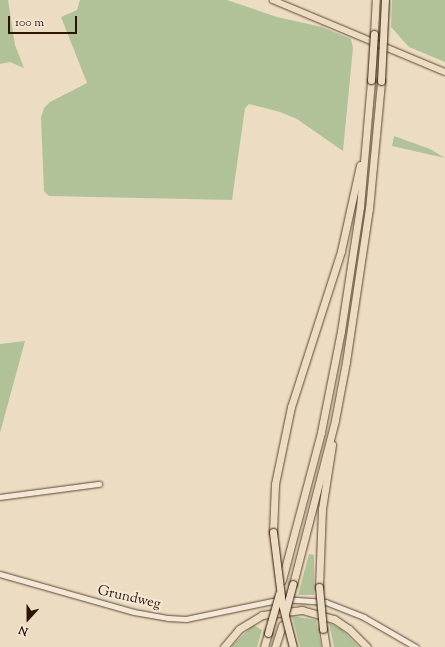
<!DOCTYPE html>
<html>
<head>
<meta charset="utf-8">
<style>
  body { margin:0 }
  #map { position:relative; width:445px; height:647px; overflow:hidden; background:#ecdcc1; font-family:"Sorts Mill Goudy",serif }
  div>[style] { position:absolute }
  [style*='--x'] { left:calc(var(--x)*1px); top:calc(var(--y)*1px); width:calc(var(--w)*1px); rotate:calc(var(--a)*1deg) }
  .green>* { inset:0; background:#b1c298 }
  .roads { filter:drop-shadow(0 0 1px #5d4634) drop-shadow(0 0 1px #5d4634) }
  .minor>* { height:4.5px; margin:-2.25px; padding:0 2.25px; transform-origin:2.25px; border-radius:2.25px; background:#f3e8d7 }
  .major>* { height:5.5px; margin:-2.75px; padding:0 2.75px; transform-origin:2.75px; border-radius:2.75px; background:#ecdcc1 }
  .highway>* { height:7px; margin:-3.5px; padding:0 3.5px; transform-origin:3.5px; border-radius:3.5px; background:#ecdcc1 }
  .bridges { filter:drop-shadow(0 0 1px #2d1405) drop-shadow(0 0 1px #2d1405) }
  .highway-bridge>* { height:7px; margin:-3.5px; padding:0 3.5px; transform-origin:3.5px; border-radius:3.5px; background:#ecdcc1 }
  span { translate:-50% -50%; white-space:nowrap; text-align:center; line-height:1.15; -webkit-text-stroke:4px #f3e8d7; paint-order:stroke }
  .street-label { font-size:14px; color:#2d1405 }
  .north { position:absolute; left:8px; top:599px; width:40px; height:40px; -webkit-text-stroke:3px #f3e8d7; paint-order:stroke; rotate:201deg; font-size:11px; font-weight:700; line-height:16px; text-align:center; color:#2d1405 }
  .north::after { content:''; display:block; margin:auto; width:14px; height:18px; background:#2d1405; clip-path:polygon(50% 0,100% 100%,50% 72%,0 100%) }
  .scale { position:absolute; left:8px; top:16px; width:69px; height:18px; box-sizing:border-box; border:2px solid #2d1405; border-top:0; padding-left:5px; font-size:12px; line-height:14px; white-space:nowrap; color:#2d1405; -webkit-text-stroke:3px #f3e8d7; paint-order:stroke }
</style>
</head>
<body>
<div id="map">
  <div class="green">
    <i style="clip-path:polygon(0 0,8px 0,15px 45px,24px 68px,10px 62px,0 64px)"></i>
    <i style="clip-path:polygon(80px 0,227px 0,277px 17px,322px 27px,351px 39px,353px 48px,343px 151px,297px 119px,280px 112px,249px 104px,245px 108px,232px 200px,49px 196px,44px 191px,41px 118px,44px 108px,50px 102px,87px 83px,61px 17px,77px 10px)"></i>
    <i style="clip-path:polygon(392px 0,445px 0,445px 62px,409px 47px,391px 27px)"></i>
    <i style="clip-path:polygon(394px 136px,430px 149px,445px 158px,392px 146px)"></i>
    <i style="clip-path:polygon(25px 341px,0 433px,0 344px)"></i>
    <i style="clip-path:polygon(309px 554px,314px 555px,314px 595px,298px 595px)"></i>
    <i style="clip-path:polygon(292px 616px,316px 620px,321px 647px,300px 647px)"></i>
    <i style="clip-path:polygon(329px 623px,341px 629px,359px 647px,334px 647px)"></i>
    <i style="clip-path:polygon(253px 625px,262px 630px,257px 647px,231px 647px)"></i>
  </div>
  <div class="roads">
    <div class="minor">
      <i style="--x:0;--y:497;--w:100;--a:-7.5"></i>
      <i style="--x:0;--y:574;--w:139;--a:15.8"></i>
      <i style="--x:134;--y:612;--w:35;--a:10"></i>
      <i style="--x:168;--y:618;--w:18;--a:3"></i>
      <i style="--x:186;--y:619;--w:99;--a:-11.7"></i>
      <i style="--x:283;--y:599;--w:43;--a:4"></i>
      <i style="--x:326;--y:602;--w:41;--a:21.5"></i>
      <i style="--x:364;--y:617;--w:60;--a:30"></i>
    </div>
    <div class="major">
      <i style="--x:273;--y:0;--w:186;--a:22.7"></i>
    </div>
    <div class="highway">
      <i style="--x:374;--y:34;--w:34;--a:-87"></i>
      <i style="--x:273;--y:532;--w:48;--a:-87.6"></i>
      <i style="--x:275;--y:484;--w:79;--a:-78.3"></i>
      <i style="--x:291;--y:407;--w:164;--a:-72.2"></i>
      <i style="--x:341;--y:251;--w:88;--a:-77.5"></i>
      <i style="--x:282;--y:580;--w:153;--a:-75.2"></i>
      <i style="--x:321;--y:432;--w:103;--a:-78.8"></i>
      <i style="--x:341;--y:331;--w:125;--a:-81.3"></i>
      <i style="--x:360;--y:207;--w:127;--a:-85"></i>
      <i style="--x:293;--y:584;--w:169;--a:-75.6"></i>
      <i style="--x:335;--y:420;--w:59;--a:-79.3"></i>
      <i style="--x:346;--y:362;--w:155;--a:-81.5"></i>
      <i style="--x:369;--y:209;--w:129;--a:-84.6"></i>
      <i style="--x:319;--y:587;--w:78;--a:-87.8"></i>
      <i style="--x:322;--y:509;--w:65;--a:-81.1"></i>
      <i style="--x:323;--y:629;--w:18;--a:81"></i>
      <i style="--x:224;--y:647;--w:23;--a:-50"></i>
      <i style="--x:239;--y:629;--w:27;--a:-31"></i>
      <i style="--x:262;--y:615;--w:40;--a:-7.1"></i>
      <i style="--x:302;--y:610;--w:33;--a:16"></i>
      <i style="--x:334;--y:619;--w:18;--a:34"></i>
      <i style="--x:349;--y:629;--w:25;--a:45"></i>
      <i style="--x:264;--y:647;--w:15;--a:-74"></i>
      <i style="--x:275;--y:647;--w:23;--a:-72"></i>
    </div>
  </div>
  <div class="bridges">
    <div class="highway-bridge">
      <i style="--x:371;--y:80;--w:46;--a:-86.3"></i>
      <i style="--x:381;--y:81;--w:81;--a:-87.2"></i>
      <i style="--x:273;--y:532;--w:73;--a:82.9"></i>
      <i style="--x:282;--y:604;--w:44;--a:75.7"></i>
      <i style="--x:319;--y:587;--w:42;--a:84.6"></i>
      <i style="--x:285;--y:613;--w:30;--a:-75"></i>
      <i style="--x:268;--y:633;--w:41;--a:-74.2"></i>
    </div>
  </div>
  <div class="street-label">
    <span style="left:129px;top:598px;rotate:13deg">Grundweg</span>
  </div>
  <div class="north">N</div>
  <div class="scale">100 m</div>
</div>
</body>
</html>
